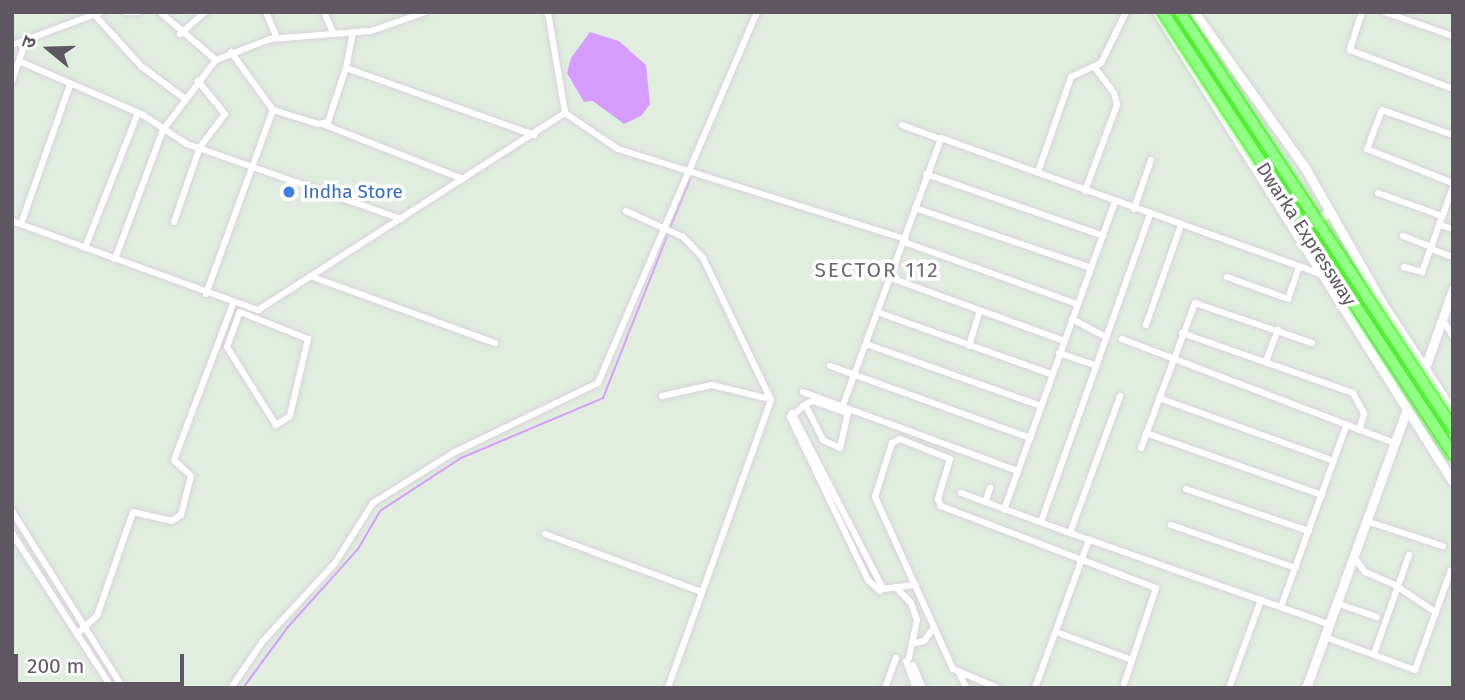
<!DOCTYPE html>
<html>
<head>
<meta charset="utf-8">
<style>
  body { margin:0 }
  #map { position:relative; width:1465px; height:700px; overflow:hidden; background:#e0eddf; font-family:"Fira Sans","Noto Sans Devanagari",sans-serif }
  div>[style] { position:absolute }
  [style*='--x'] { left:calc(var(--x)*1px); top:calc(var(--y)*1px); width:calc(var(--w)*1px); rotate:calc(var(--a)*1deg) }
  .water>* { inset:0; background:#d69dff }
  .stream>* { height:2px; margin:-1px; padding:0 1px; transform-origin:1px; border-radius:1px; background:#d69dff }
  .roads { filter:drop-shadow(0 0 2px #d9d2db) drop-shadow(0 0 2px #d9d2db) }
  .street>* { height:6px; margin:-3px; padding:0 3px; transform-origin:3px; border-radius:3px; background:#fff }
  .secondary>* { height:9px; margin:-4.5px; padding:0 4.5px; transform-origin:4.5px; border-radius:4.5px; background:#fff }
  .bridges { filter:drop-shadow(0 0 2px #28ec00) drop-shadow(0 0 2px #28ec00) }
  .highway-bridge>* { height:10px; margin:-5px; padding:0 5px; transform-origin:5px; border-radius:5px; background:#91ff84 }
  .dots>* { width:19px; height:19px; translate:-50% -50%; box-sizing:border-box; border:4px solid #fff; border-radius:50% }
  span { translate:-50% -50%; white-space:nowrap; text-align:center; line-height:1.15; -webkit-text-stroke:7px #fff; paint-order:stroke }
  .shop-label { font-size:19px; color:#366cbe }
  .left { translate:0 -50%; text-align:left }
  .street-label { font-size:19px; color:#5f5862 }
  .neighbourhood-label { font-size:21px; color:#706974; letter-spacing:2px }
  .frame { position:absolute; inset:0; border:14px solid #5f5862; pointer-events:none }
  .north { position:absolute; left:14px; top:14px; width:70px; height:70px; -webkit-text-stroke:5px #fff; paint-order:stroke; rotate:289deg; font-size:19px; font-weight:700; line-height:28px; text-align:center; color:#5f5862 }
  .north::after { content:''; display:block; margin:auto; width:24px; height:32px; background:#5f5862; clip-path:polygon(50% 0,100% 100%,50% 72%,0 100%) }
  .scale { position:absolute; left:14px; top:654px; width:170px; height:32px; box-sizing:border-box; border:4px solid #5f5862; border-top:0; padding-left:9px; font-size:21px; line-height:24px; white-space:nowrap; color:#5f5862; -webkit-text-stroke:5px #fff; paint-order:stroke }
</style>
</head>
<body>
<div id="map">
  <div class="water">
    <i style="clip-path:polygon(590px 32px,619px 41px,646px 65px,650px 104px,641px 116px,624px 124px,593px 101px,584px 102px,567px 73px,571px 58px)"></i>
  </div>
  <div class="stream">
    <i style="--x:670;--y:228;--w:53;--a:-67.8"></i>
    <i style="--x:243;--y:688;--w:74;--a:-53.7"></i>
    <i style="--x:287;--y:628;--w:106;--a:-48.1"></i>
    <i style="--x:358;--y:549;--w:44;--a:-59.9"></i>
    <i style="--x:380;--y:511;--w:97;--a:-33.2"></i>
    <i style="--x:461;--y:458;--w:154;--a:-22.9"></i>
    <i style="--x:603;--y:398;--w:174;--a:-68.4"></i>
  </div>
  <div class="roads">
    <div class="street">
      <i style="--x:92;--y:12;--w:73;--a:47.8"></i>
      <i style="--x:141;--y:66;--w:54;--a:36.7"></i>
      <i style="--x:125;--y:12;--w:14;--a:0"></i>
      <i style="--x:160;--y:12;--w:74;--a:40.6"></i>
      <i style="--x:266;--y:12;--w:28;--a:67"></i>
      <i style="--x:324;--y:12;--w:24;--a:66"></i>
      <i style="--x:548;--y:12;--w:102;--a:80.4"></i>
      <i style="--x:1362;--y:12;--w:40;--a:108"></i>
      <i style="--x:1350;--y:50;--w:110;--a:20.7"></i>
      <i style="--x:1384;--y:12;--w:73;--a:19.2"></i>
      <i style="--x:180;--y:34;--w:33;--a:-41"></i>
      <i style="--x:12;--y:45;--w:95;--a:-20.3"></i>
      <i style="--x:231;--y:52;--w:72;--a:54.1"></i>
      <i style="--x:273;--y:110;--w:47;--a:17.3"></i>
      <i style="--x:318;--y:124;--w:10;--a:-11"></i>
      <i style="--x:328;--y:122;--w:57;--a:-71.6"></i>
      <i style="--x:346;--y:68;--w:200;--a:19.6"></i>
      <i style="--x:19;--y:61;--w:135;--a:23.5"></i>
      <i style="--x:143;--y:115;--w:53;--a:33.4"></i>
      <i style="--x:187;--y:144;--w:227;--a:19.3"></i>
      <i style="--x:346;--y:68;--w:36;--a:-79"></i>
      <i style="--x:12;--y:81;--w:43;--a:-71.1"></i>
      <i style="--x:565;--y:113;--w:64;--a:34.2"></i>
      <i style="--x:618;--y:149;--w:301;--a:17.4"></i>
      <i style="--x:325;--y:125;--w:148;--a:21.4"></i>
      <i style="--x:902;--y:125;--w:40;--a:20.2"></i>
      <i style="--x:1453;--y:135;--w:75;--a:-160.6"></i>
      <i style="--x:1382;--y:110;--w:42;--a:111"></i>
      <i style="--x:1367;--y:149;--w:92;--a:21.6"></i>
      <i style="--x:1038;--y:172;--w:101;--a:-70.8"></i>
      <i style="--x:1071;--y:77;--w:33;--a:-25"></i>
      <i style="--x:1101;--y:63;--w:57;--a:-63.9"></i>
      <i style="--x:926;--y:174;--w:188;--a:19.2"></i>
      <i style="--x:1085;--y:191;--w:92;--a:-69.6"></i>
      <i style="--x:1117;--y:105;--w:12;--a:-104"></i>
      <i style="--x:1114;--y:93;--w:31;--a:-127"></i>
      <i style="--x:1378;--y:193;--w:68;--a:19.8"></i>
      <i style="--x:915;--y:208;--w:186;--a:18.8"></i>
      <i style="--x:1134;--y:209;--w:52;--a:-70.9"></i>
      <i style="--x:626;--y:211;--w:63;--a:24.5"></i>
      <i style="--x:683;--y:237;--w:29;--a:46"></i>
      <i style="--x:703;--y:258;--w:157;--a:64.4"></i>
      <i style="--x:771;--y:400;--w:306;--a:109.7"></i>
      <i style="--x:12;--y:221;--w:262;--a:19.9"></i>
      <i style="--x:258;--y:310;--w:365;--a:-32.7"></i>
      <i style="--x:174;--y:222;--w:79;--a:-70.9"></i>
      <i style="--x:200;--y:147;--w:41;--a:-52.9"></i>
      <i style="--x:225;--y:114;--w:43;--a:-129.3"></i>
      <i style="--x:21;--y:224;--w:147;--a:-70.6"></i>
      <i style="--x:1440;--y:225;--w:14;--a:17"></i>
      <i style="--x:1403;--y:236;--w:31;--a:21"></i>
      <i style="--x:904;--y:242;--w:184;--a:19.7"></i>
      <i style="--x:85;--y:248;--w:145;--a:-68.6"></i>
      <i style="--x:1431;--y:249;--w:23;--a:20"></i>
      <i style="--x:115;--y:259;--w:138;--a:-69.6"></i>
      <i style="--x:163;--y:130;--w:88;--a:-52.9"></i>
      <i style="--x:216;--y:60;--w:58;--a:-21.3"></i>
      <i style="--x:270;--y:39;--w:101;--a:-4.5"></i>
      <i style="--x:371;--y:31;--w:58;--a:-19.1"></i>
      <i style="--x:1404;--y:267;--w:19;--a:16"></i>
      <i style="--x:1422;--y:272;--w:90;--a:-70"></i>
      <i style="--x:310;--y:276;--w:197;--a:19.9"></i>
      <i style="--x:1227;--y:277;--w:65;--a:19.8"></i>
      <i style="--x:1288;--y:299;--w:34;--a:-71"></i>
      <i style="--x:891;--y:278;--w:184;--a:20"></i>
      <i style="--x:206;--y:294;--w:196;--a:-70"></i>
      <i style="--x:240;--y:312;--w:73;--a:21.7"></i>
      <i style="--x:308;--y:339;--w:79;--a:103.2"></i>
      <i style="--x:290;--y:416;--w:17;--a:147"></i>
      <i style="--x:276;--y:425;--w:92;--a:-122.1"></i>
      <i style="--x:227;--y:347;--w:37;--a:-70"></i>
      <i style="--x:877;--y:312;--w:185;--a:19.6"></i>
      <i style="--x:1072;--y:319;--w:38;--a:28"></i>
      <i style="--x:1442;--y:319;--w:20;--a:57"></i>
      <i style="--x:1146;--y:325;--w:106;--a:-70.7"></i>
      <i style="--x:1182;--y:333;--w:181;--a:19.3"></i>
      <i style="--x:1353;--y:393;--w:24;--a:62"></i>
      <i style="--x:1364;--y:414;--w:17;--a:107"></i>
      <i style="--x:1122;--y:339;--w:292;--a:20.9"></i>
      <i style="--x:866;--y:344;--w:186;--a:19.5"></i>
      <i style="--x:969;--y:346;--w:37;--a:-73"></i>
      <i style="--x:1059;--y:353;--w:39;--a:19"></i>
      <i style="--x:1266;--y:361;--w:34;--a:-69"></i>
      <i style="--x:830;--y:366;--w:213;--a:19.8"></i>
      <i style="--x:803;--y:392;--w:229;--a:20.2"></i>
      <i style="--x:662;--y:396;--w:51;--a:-12.4"></i>
      <i style="--x:712;--y:385;--w:60;--a:13.6"></i>
      <i style="--x:1159;--y:398;--w:186;--a:19.8"></i>
      <i style="--x:843;--y:405;--w:284;--a:-69.8"></i>
      <i style="--x:941;--y:138;--w:404;--a:19.7"></i>
      <i style="--x:792;--y:413;--w:194;--a:62.6"></i>
      <i style="--x:881;--y:585;--w:6;--a:99"></i>
      <i style="--x:880;--y:591;--w:16;--a:-137"></i>
      <i style="--x:868;--y:580;--w:181;--a:-115.6"></i>
      <i style="--x:790;--y:417;--w:4;--a:-63"></i>
      <i style="--x:796;--y:413;--w:10;--a:-45"></i>
      <i style="--x:803;--y:406;--w:6;--a:-31"></i>
      <i style="--x:808;--y:403;--w:5;--a:-22"></i>
      <i style="--x:813;--y:401;--w:37;--a:19"></i>
      <i style="--x:848;--y:413;--w:36;--a:103"></i>
      <i style="--x:840;--y:448;--w:19;--a:-155"></i>
      <i style="--x:823;--y:440;--w:40;--a:-116.6"></i>
      <i style="--x:1146;--y:433;--w:187;--a:19.4"></i>
      <i style="--x:1141;--y:448;--w:155;--a:-69.6"></i>
      <i style="--x:1195;--y:303;--w:124;--a:18.9"></i>
      <i style="--x:1186;--y:489;--w:130;--a:18.9"></i>
      <i style="--x:961;--y:493;--w:116;--a:20.2"></i>
      <i style="--x:1070;--y:533;--w:146;--a:-69.9"></i>
      <i style="--x:985;--y:502;--w:15;--a:-70"></i>
      <i style="--x:1004;--y:510;--w:327;--a:-70.2"></i>
      <i style="--x:12;--y:511;--w:209;--a:57.9"></i>
      <i style="--x:1366;--y:521;--w:81;--a:18"></i>
      <i style="--x:1041;--y:522;--w:327;--a:-70.5"></i>
      <i style="--x:1171;--y:525;--w:132;--a:19"></i>
      <i style="--x:12;--y:533;--w:184;--a:57.2"></i>
      <i style="--x:1070;--y:533;--w:275;--a:19.4"></i>
      <i style="--x:545;--y:534;--w:167;--a:20.3"></i>
      <i style="--x:1354;--y:557;--w:19;--a:54"></i>
      <i style="--x:1365;--y:572;--w:33;--a:23"></i>
      <i style="--x:1395;--y:585;--w:48;--a:34"></i>
      <i style="--x:896;--y:587;--w:22;--a:47"></i>
      <i style="--x:911;--y:603;--w:18;--a:71"></i>
      <i style="--x:917;--y:620;--w:40;--a:102"></i>
      <i style="--x:882;--y:589;--w:34;--a:-7"></i>
      <i style="--x:1336;--y:603;--w:43;--a:18.9"></i>
      <i style="--x:1281;--y:607;--w:192;--a:-70.2"></i>
      <i style="--x:934;--y:627;--w:46;--a:65.7"></i>
      <i style="--x:953;--y:669;--w:49;--a:22.9"></i>
      <i style="--x:1056;--y:632;--w:81;--a:20.2"></i>
      <i style="--x:78;--y:633;--w:25;--a:-42"></i>
      <i style="--x:97;--y:616;--w:110;--a:-70.9"></i>
      <i style="--x:133;--y:512;--w:40;--a:13"></i>
      <i style="--x:172;--y:521;--w:11;--a:-34"></i>
      <i style="--x:181;--y:515;--w:40;--a:-75.6"></i>
      <i style="--x:191;--y:476;--w:23;--a:-137"></i>
      <i style="--x:174;--y:460;--w:167;--a:-69.3"></i>
      <i style="--x:1325;--y:637;--w:96;--a:20.1"></i>
      <i style="--x:1415;--y:670;--w:106;--a:-70.2"></i>
      <i style="--x:916;--y:643;--w:8;--a:-14"></i>
      <i style="--x:924;--y:641;--w:17;--a:-54"></i>
      <i style="--x:934;--y:627;--w:143;--a:-114.4"></i>
      <i style="--x:875;--y:497;--w:57;--a:-72.5"></i>
      <i style="--x:892;--y:443;--w:9;--a:-27"></i>
      <i style="--x:900;--y:439;--w:54;--a:21.8"></i>
      <i style="--x:950;--y:459;--w:42;--a:106.7"></i>
      <i style="--x:938;--y:499;--w:8;--a:67"></i>
      <i style="--x:941;--y:506;--w:230;--a:20.9"></i>
      <i style="--x:1156;--y:588;--w:101;--a:108.4"></i>
      <i style="--x:1374;--y:654;--w:105;--a:-70.5"></i>
      <i style="--x:906;--y:661;--w:29;--a:70"></i>
      <i style="--x:913;--y:665;--w:25;--a:67"></i>
      <i style="--x:960;--y:674;--w:15;--a:67"></i>
      <i style="--x:231;--y:688;--w:57;--a:-55.8"></i>
      <i style="--x:263;--y:641;--w:106;--a:-47.3"></i>
      <i style="--x:335;--y:563;--w:71;--a:-57.7"></i>
      <i style="--x:373;--y:503;--w:94;--a:-32"></i>
      <i style="--x:453;--y:453;--w:161;--a:-25.8"></i>
      <i style="--x:598;--y:383;--w:404;--a:-66.8"></i>
      <i style="--x:885;--y:688;--w:32;--a:-70"></i>
      <i style="--x:1035;--y:688;--w:158;--a:-70"></i>
      <i style="--x:1229;--y:688;--w:94;--a:-70"></i>
    </div>
    <div class="secondary">
      <i style="--x:1157;--y:12;--w:555;--a:57.8"></i>
      <i style="--x:1194;--y:12;--w:189;--a:54.5"></i>
      <i style="--x:1304;--y:166;--w:158;--a:60.3"></i>
      <i style="--x:1382;--y:303;--w:130;--a:56.9"></i>
      <i style="--x:1301;--y:233;--w:36;--a:-37"></i>
      <i style="--x:1425;--y:368;--w:84;--a:-70.5"></i>
      <i style="--x:1306;--y:688;--w:294;--a:-70.1"></i>
    </div>
  </div>
  <div class="bridges">
    <div class="highway-bridge">
      <i style="--x:1163;--y:12;--w:529;--a:56.73"></i>
      <i style="--x:1180;--y:12;--w:497;--a:56.7"></i>
    </div>
  </div>
  <div class="dots">
    <i style="left:289px;top:192px;background:#3f7fe0"></i>
  </div>
  <div class="shop-label">
    <span class="left" style="left:303px;top:192px">Indha Store</span>
  </div>
  <div class="street-label">
    <span style="left:1306px;top:234px;rotate:57deg">Dwarka Expressway</span>
  </div>
  <div class="neighbourhood-label">
    <span style="left:877px;top:270px">SECTOR 112</span>
  </div>
  <div class="frame"></div>
  <div class="north">उ</div>
  <div class="scale">200 m</div>
</div>
</body>
</html>
